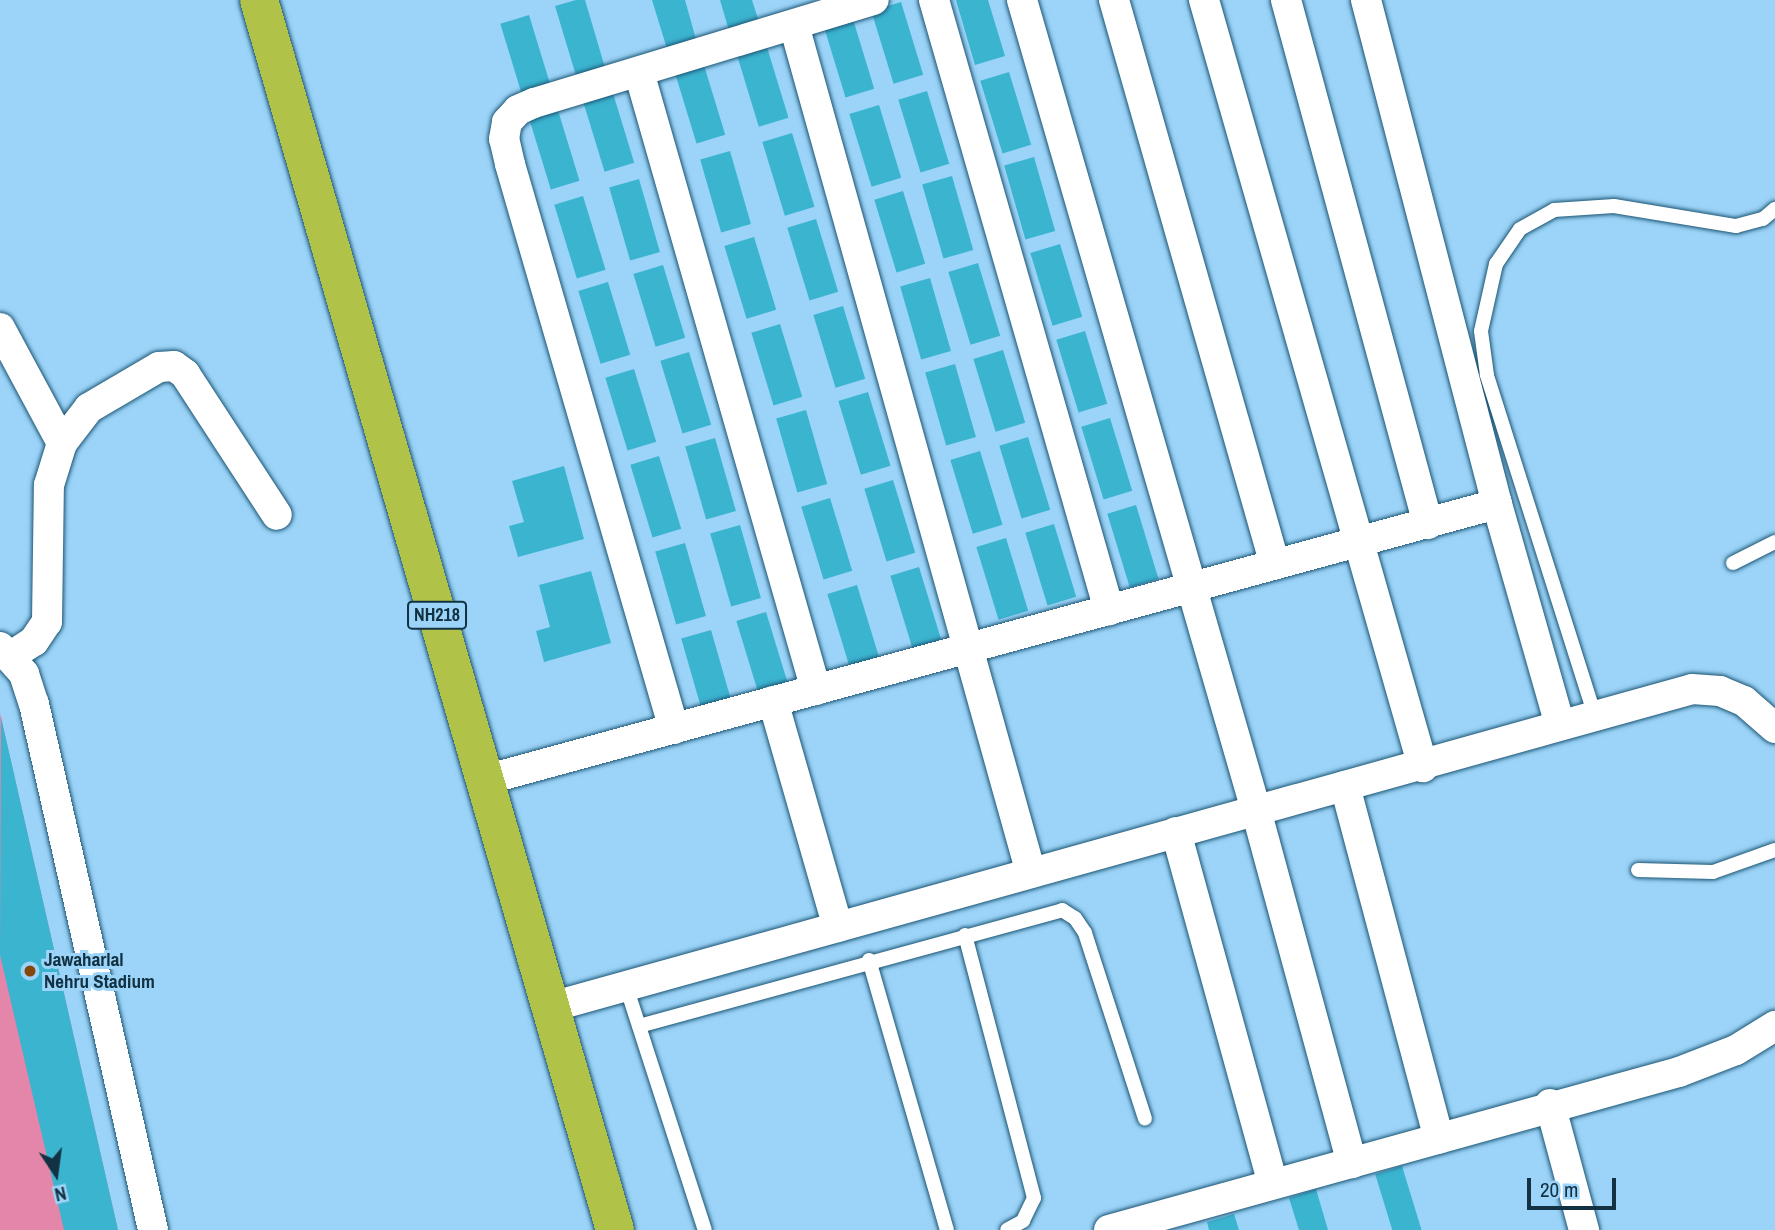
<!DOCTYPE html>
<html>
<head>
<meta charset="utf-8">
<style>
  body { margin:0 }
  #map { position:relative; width:1775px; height:1230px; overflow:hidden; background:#9bd4f8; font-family:"Archivo Narrow",sans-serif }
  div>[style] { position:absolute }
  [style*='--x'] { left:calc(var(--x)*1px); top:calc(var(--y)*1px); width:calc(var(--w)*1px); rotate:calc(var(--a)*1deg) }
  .green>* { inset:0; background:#e486a9 }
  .building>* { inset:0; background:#3bb4d0; transform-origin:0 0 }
  .roads { filter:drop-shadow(0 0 2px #1c5574) drop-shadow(0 0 2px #1c5574) }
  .lane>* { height:14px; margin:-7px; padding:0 7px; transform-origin:7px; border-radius:7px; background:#fff }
  .street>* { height:30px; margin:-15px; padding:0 15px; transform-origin:15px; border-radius:15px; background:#fff }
  .highway>* { height:38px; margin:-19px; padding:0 19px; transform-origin:19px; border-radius:19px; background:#b1c248 }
  .dots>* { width:19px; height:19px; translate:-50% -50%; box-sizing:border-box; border:4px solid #9bd4f8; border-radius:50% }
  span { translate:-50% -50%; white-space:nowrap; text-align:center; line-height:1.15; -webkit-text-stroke:6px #9bd4f8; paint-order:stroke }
  .shield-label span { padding:2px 5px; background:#9bd4f8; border:2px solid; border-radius:5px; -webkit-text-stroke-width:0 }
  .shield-label { font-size:18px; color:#123142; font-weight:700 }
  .poi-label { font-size:19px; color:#123142; font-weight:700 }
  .left { translate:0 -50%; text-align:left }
  .north { position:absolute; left:21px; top:1139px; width:70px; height:70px; -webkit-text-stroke:5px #9bd4f8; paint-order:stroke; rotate:167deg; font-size:19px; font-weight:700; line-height:28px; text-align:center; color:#123142 }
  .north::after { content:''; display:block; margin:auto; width:24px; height:32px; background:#123142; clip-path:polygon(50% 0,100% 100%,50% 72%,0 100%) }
  .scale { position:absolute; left:1527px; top:1178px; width:89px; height:32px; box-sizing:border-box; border:4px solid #123142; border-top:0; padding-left:9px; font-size:21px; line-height:24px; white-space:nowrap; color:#123142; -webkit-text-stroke:5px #9bd4f8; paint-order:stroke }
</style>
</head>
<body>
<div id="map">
  <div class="green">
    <i style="clip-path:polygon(0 713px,118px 1230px,0 1230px)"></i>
  </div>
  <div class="building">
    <i style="clip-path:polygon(576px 0,585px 0,606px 71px,577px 79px,555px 6px)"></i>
    <i style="clip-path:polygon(652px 0,685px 0,697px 43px,668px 52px)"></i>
    <i style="clip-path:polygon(720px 0,752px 0,760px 25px,730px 34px)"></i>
    <i style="clip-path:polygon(956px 0,988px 0,1005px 56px,975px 65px)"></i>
    <i style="left:901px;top:2px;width:76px;height:31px;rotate:73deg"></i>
    <i style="left:529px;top:15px;width:76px;height:30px;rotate:73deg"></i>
    <i style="left:852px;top:16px;width:76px;height:30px;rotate:73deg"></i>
    <i style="left:766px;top:44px;width:77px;height:31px;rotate:73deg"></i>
    <i style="left:703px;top:62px;width:76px;height:30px;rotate:73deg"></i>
    <i style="left:1009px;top:72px;width:76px;height:30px;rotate:73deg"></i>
    <i style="left:612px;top:90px;width:76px;height:31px;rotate:73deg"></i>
    <i style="left:927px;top:91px;width:76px;height:30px;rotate:73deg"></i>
    <i style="left:879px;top:105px;width:76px;height:31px;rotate:73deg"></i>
    <i style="left:557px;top:107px;width:77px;height:30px;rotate:73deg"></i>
    <i style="left:792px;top:133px;width:77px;height:31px;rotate:73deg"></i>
    <i style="left:730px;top:151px;width:76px;height:31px;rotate:74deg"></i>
    <i style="left:1034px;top:157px;width:77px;height:31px;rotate:74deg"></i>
    <i style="left:952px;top:176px;width:77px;height:31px;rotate:74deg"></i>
    <i style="left:639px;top:179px;width:76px;height:31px;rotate:74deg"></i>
    <i style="left:903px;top:191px;width:76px;height:30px;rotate:73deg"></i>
    <i style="left:583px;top:196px;width:77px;height:30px;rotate:73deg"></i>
    <i style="left:816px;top:219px;width:76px;height:30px;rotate:73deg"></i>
    <i style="left:754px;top:237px;width:76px;height:31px;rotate:73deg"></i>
    <i style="left:1060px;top:244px;width:76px;height:31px;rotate:73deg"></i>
    <i style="left:978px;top:263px;width:76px;height:31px;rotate:73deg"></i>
    <i style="left:663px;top:265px;width:76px;height:31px;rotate:73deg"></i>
    <i style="left:930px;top:278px;width:76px;height:31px;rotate:74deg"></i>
    <i style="left:608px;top:282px;width:76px;height:31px;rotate:73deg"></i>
    <i style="left:843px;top:306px;width:76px;height:31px;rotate:73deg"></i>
    <i style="left:780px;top:324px;width:76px;height:30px;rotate:73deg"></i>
    <i style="left:1085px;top:331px;width:76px;height:30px;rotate:73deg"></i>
    <i style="left:1003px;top:350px;width:76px;height:31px;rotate:73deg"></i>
    <i style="left:689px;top:352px;width:76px;height:30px;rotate:73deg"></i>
    <i style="left:955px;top:364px;width:76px;height:31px;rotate:74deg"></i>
    <i style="left:634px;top:369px;width:76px;height:30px;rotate:73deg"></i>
    <i style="left:868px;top:392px;width:77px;height:31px;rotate:73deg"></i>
    <i style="left:806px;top:410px;width:77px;height:31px;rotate:74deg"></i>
    <i style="left:1110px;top:418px;width:76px;height:30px;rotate:73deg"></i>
    <i style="left:1028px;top:437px;width:76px;height:30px;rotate:73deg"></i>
    <i style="left:715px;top:438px;width:76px;height:31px;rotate:74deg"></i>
    <i style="left:980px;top:451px;width:77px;height:31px;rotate:73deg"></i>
    <i style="left:659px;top:456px;width:76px;height:30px;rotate:73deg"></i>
    <i style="clip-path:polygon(564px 466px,584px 539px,518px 557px,509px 526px,524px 522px,512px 481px)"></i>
    <i style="left:893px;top:480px;width:76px;height:30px;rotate:73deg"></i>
    <i style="left:830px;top:498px;width:76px;height:30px;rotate:73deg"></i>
    <i style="left:1136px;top:505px;width:77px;height:30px;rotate:73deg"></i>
    <i style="left:1054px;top:524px;width:76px;height:30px;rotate:73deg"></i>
    <i style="left:740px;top:525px;width:76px;height:31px;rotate:74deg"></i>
    <i style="left:1006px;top:538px;width:76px;height:31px;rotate:73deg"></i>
    <i style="left:685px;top:543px;width:76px;height:31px;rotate:74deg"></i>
    <i style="left:919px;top:567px;width:76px;height:30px;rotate:73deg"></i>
    <i style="clip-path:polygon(591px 571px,611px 643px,544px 662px,536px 631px,550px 627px,539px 585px)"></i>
    <i style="left:857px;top:585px;width:76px;height:31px;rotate:73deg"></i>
    <i style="left:766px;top:612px;width:76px;height:31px;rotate:73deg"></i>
    <i style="left:711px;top:630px;width:76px;height:31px;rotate:74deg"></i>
    <i style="clip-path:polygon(1px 717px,118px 1230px,64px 1230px,0 955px)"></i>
    <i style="left:1402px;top:1166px;width:67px;height:28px;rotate:73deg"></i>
    <i style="clip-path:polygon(1316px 1189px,1328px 1230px,1299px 1230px,1289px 1198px)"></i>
    <i style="clip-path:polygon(1234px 1214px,1239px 1230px,1209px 1230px,1207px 1222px)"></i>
  </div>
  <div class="roads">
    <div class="lane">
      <i style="--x:1733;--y:563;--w:47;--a:-26.6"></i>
      <i style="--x:1595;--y:716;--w:358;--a:-107.6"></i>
      <i style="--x:1487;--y:375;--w:44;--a:-97.8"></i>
      <i style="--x:1481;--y:331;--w:69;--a:-77.4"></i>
      <i style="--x:1496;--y:264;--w:42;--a:-55.6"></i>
      <i style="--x:1520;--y:229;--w:39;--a:-29"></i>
      <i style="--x:1554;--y:210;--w:60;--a:-3.8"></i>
      <i style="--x:1614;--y:206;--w:124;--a:9.3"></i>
      <i style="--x:1736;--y:226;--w:28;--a:-15"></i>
      <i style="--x:1763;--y:219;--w:16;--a:-40"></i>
      <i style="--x:1638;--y:870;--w:75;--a:1.5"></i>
      <i style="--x:1713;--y:872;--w:66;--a:-19.5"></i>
      <i style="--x:965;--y:935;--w:272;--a:75.3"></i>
      <i style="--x:1034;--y:1198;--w:25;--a:116"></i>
      <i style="--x:1023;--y:1221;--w:18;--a:151"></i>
      <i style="--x:869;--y:960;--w:281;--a:73.9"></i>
      <i style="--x:626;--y:986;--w:256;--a:72.1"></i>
      <i style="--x:639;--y:1026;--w:439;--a:-15.3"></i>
      <i style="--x:1062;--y:910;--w:15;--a:32"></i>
      <i style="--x:1075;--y:918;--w:18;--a:56"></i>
      <i style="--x:1085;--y:933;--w:195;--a:72.1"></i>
    </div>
    <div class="street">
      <i style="--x:934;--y:0;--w:635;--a:73.99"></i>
      <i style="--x:1022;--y:0;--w:843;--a:73.89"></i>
      <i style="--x:1256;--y:810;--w:366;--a:74.8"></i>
      <i style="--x:1114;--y:0;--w:587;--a:74.09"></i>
      <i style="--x:1204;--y:0;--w:798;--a:74.06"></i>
      <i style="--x:1286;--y:0;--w:543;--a:74.84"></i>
      <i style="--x:1366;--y:0;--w:521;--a:75.43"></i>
      <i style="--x:1497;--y:504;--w:230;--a:74.1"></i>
      <i style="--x:794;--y:25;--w:880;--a:74.39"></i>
      <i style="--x:639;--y:72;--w:643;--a:74.02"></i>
      <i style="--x:0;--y:328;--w:131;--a:61.7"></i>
      <i style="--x:0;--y:647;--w:36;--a:48"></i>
      <i style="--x:24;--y:674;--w:32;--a:72"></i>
      <i style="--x:34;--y:704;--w:539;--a:77.25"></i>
      <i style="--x:11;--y:656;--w:27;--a:-33"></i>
      <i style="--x:34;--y:641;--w:23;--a:-56"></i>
      <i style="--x:47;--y:622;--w:137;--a:-89.2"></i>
      <i style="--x:49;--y:485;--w:44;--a:-72.8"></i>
      <i style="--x:62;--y:443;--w:44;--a:-52.4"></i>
      <i style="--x:89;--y:408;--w:81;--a:-30.4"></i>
      <i style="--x:159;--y:367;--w:15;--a:-4"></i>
      <i style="--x:174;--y:366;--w:14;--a:36"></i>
      <i style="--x:185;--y:374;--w:168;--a:56.9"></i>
      <i style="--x:773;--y:701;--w:235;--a:74"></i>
      <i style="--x:674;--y:729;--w:588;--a:-106.19"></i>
      <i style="--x:510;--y:164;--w:26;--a:-103"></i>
      <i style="--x:504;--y:139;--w:17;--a:-80"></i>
      <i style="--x:507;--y:122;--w:16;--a:-47"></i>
      <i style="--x:518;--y:110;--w:17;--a:-24"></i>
      <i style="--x:534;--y:103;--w:355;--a:-16.9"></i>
      <i style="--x:485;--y:780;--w:1049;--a:-15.26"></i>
      <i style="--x:1345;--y:786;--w:365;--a:75.1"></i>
      <i style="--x:1176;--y:832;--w:365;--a:74.6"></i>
      <i style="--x:551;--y:1007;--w:1184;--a:-15.57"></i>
      <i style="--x:1692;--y:689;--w:28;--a:4"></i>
      <i style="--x:1720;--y:691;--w:26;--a:23"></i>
      <i style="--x:1744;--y:701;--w:41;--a:41.1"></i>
      <i style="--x:1550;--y:1104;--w:131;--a:74.9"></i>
      <i style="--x:1109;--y:1230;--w:591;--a:-15.49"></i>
      <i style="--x:1679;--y:1072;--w:61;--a:-21.1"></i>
      <i style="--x:1736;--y:1050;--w:46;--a:-31.6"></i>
    </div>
    <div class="highway">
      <i style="--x:259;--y:0;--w:1280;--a:73.86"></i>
    </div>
  </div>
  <div class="dots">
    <i style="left:30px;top:971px;background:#85470a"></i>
  </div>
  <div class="shield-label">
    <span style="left:437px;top:615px">NH218</span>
  </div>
  <div class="poi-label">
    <span class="left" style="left:44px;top:971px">Jawaharlal<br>Nehru Stadium</span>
  </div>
  <div class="north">N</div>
  <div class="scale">20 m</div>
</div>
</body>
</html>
